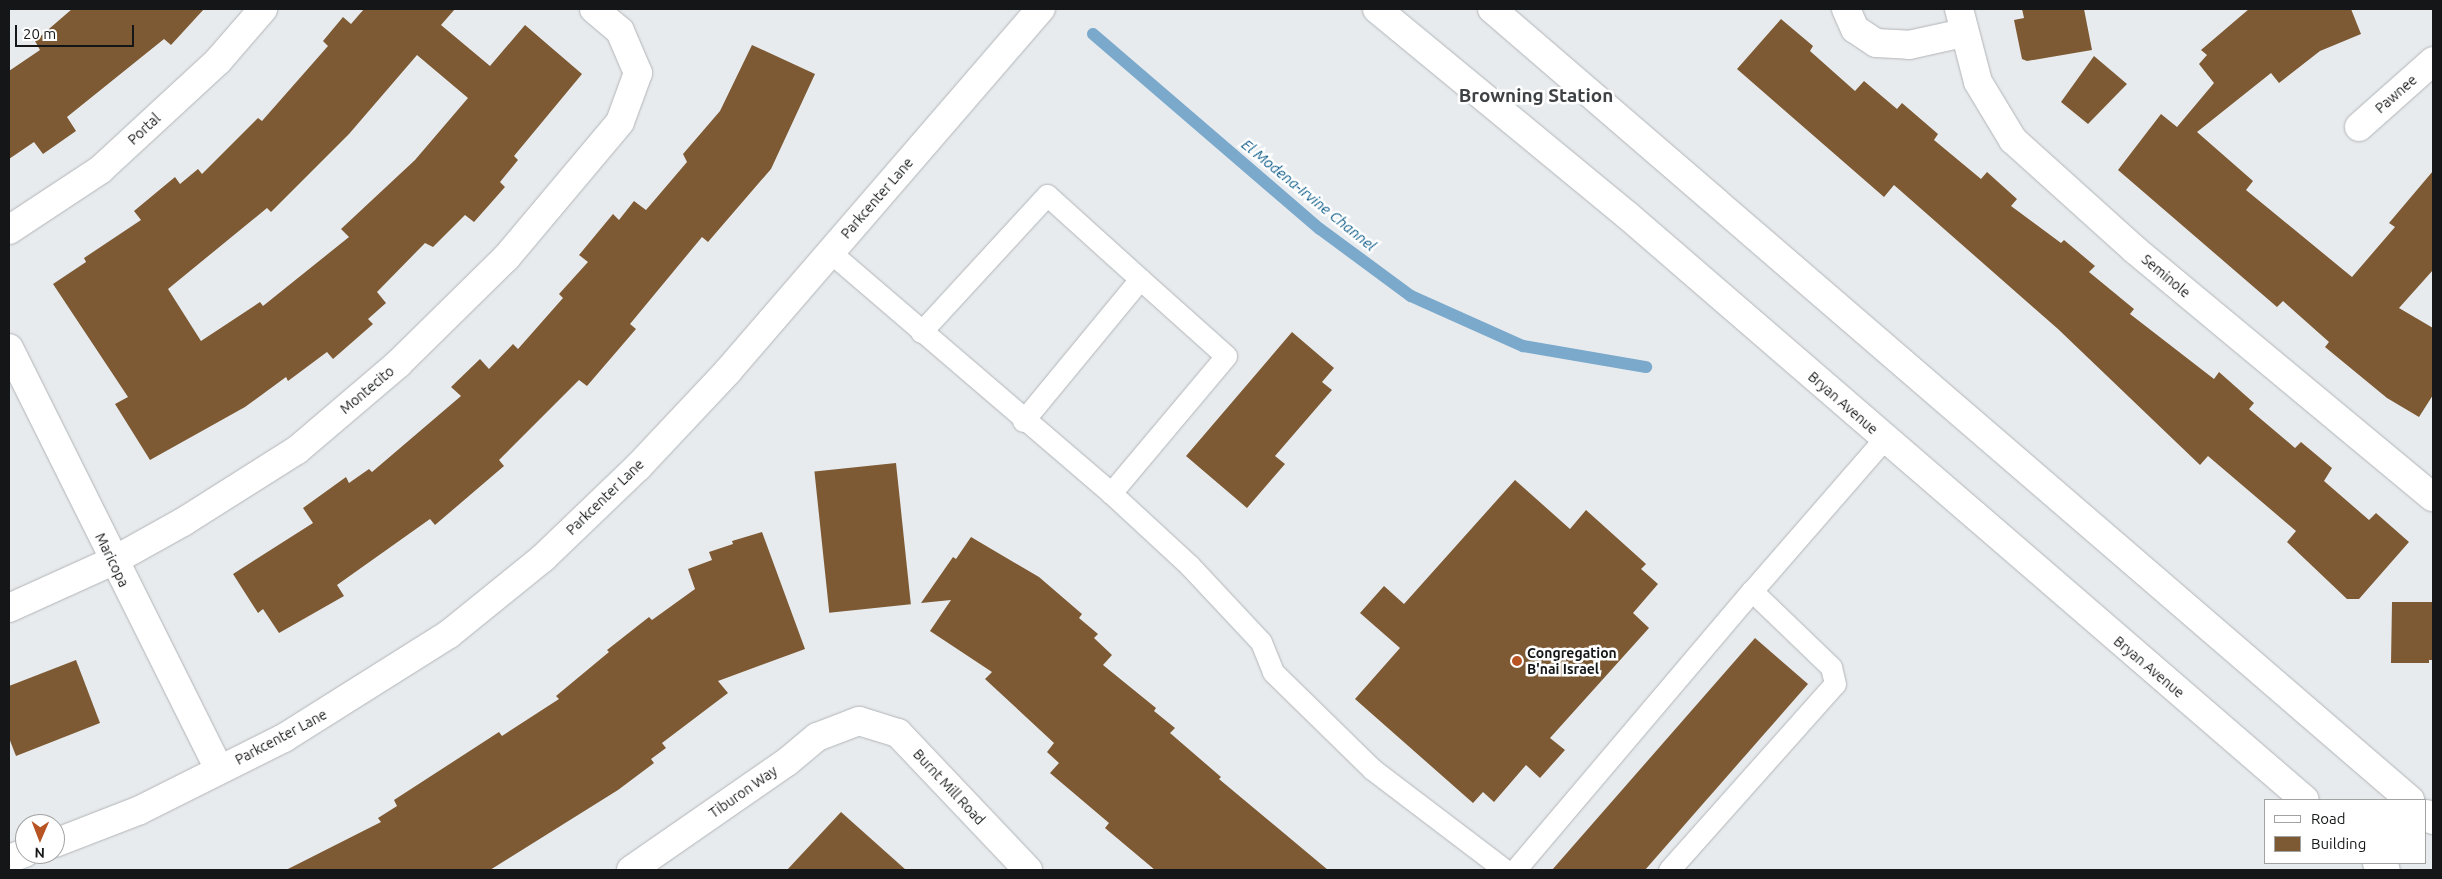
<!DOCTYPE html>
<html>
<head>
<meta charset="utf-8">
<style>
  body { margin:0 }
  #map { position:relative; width:2442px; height:879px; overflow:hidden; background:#e8ebee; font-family:Ubuntu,sans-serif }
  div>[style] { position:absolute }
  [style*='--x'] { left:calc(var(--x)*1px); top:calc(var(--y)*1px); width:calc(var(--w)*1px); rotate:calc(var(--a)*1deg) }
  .stream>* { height:12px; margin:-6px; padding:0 6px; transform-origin:6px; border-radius:6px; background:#7aa9cc }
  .building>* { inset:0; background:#7d5a33; transform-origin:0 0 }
  .roads { filter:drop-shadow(0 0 1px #b1b5b7) drop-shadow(0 0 1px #b1b5b7) }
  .service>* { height:21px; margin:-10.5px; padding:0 10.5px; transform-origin:10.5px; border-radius:10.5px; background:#fff }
  .minor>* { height:28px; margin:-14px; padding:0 14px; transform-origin:14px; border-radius:14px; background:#fff }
  .tertiary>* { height:28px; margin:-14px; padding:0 14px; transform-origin:14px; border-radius:14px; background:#fff }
  .secondary>* { height:28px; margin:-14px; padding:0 14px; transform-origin:14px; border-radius:14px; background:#fff }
  .dots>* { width:14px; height:14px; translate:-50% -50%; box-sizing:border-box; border:2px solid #fff; border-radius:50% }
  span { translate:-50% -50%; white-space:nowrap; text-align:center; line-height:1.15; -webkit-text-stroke:5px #fff; paint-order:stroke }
  .street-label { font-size:14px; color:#151617 }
  .poi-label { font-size:14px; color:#151617; font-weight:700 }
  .left { translate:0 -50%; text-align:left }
  .water-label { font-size:15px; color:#0d5c89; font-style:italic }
  .district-label { font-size:19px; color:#3f4245; font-weight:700 }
  .frame { position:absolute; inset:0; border:10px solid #151617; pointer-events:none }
  .legend { position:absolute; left:2264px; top:799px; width:162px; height:65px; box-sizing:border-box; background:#fff; border:1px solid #a1a2a2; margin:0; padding:6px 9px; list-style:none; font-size:15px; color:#151617 }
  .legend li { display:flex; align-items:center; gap:10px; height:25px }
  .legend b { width:25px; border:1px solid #a1a2a2 }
  .north { position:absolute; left:15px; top:814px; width:50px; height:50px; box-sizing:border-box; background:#fff; border:1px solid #a1a2a2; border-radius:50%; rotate:181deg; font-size:14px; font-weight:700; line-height:20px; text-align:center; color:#151617 }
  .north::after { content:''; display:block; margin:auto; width:18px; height:22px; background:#b85324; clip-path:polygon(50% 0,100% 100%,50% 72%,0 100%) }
  .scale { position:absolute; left:15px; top:25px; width:119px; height:22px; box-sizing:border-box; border:2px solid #151617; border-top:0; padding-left:6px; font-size:15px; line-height:18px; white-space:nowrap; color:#151617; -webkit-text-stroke:4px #fff; paint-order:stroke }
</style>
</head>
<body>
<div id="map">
  <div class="stream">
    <i style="--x:1093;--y:34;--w:299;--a:40.7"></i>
    <i style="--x:1320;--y:229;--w:113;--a:36.4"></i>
    <i style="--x:1411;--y:296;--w:123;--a:24.1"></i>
    <i style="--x:1523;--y:346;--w:125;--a:9.7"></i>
  </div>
  <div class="building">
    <i style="clip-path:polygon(72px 9px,204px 9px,171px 45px,164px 39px,67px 117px,76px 131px,43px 154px,34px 142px,9px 159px,9px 71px,40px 50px,35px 41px)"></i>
    <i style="clip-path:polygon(evenodd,364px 9px,455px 9px,441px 25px,490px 66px,525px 25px,582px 74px,514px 156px,518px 160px,500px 182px,505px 187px,474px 222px,465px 215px,433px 247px,425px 243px,377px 292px,386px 303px,368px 319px,373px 324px,333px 359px,327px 352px,288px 381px,286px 377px,245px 407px,150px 460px,115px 404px,128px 397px,53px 284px,86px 262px,84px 258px,141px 220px,134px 211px,175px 177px,180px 184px,198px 169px,202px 174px,258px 118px,262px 121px,328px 46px,323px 41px,343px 17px,351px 24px,364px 9px,417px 55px,468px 98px,415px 160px,341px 229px,349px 237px,263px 306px,260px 302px,201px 341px,168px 289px,267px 208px,271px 212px,349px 134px,417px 55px)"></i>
    <i style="clip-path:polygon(2022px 9px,2084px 9px,2092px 50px,2027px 61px,2022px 59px,2014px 20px,2024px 18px)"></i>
    <i style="clip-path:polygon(2249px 9px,2351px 9px,2361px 34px,2320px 51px,2279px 83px,2271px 73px,2197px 132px,2253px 181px,2246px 190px,2352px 277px,2395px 227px,2389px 223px,2433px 171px,2433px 270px,2399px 308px,2433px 328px,2433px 395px,2419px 417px,2387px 398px,2325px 347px,2329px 342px,2283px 301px,2277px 307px,2118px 170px,2161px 114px,2177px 127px,2214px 83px,2199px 64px,2207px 55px,2201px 50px)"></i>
    <i style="clip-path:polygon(1781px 19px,1813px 46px,1810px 51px,1855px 91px,1864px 81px,1897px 109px,1902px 103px,1938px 134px,1934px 140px,1981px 179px,1987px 172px,2017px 199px,2011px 206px,2061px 243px,2064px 240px,2095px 266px,2089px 272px,2134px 309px,2130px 314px,2214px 379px,2219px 372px,2254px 403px,2249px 409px,2295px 448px,2301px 442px,2332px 468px,2324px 481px,2369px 520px,2376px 513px,2409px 542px,2359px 599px,2347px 599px,2287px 542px,2296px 531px,2208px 456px,2200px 465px,2058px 329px,1894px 185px,1884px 197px,1737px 69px)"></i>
    <i style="clip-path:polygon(752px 45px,815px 74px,771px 169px,708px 242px,702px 237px,630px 324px,636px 329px,587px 386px,579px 380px,499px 460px,504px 466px,435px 525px,430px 519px,337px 585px,344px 596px,279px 633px,263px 609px,258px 613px,233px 574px,313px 523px,303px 508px,346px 477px,349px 483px,369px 469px,372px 472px,461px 396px,451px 387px,480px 359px,489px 369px,513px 344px,518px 349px,563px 298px,559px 294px,588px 262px,579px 255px,613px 214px,619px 220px,634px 201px,646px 210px,687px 162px,683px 154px,720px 111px)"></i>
    <i style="clip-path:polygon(2094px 56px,2127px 84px,2088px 124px,2061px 102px)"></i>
    <i style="clip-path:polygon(1292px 332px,1334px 368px,1322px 382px,1332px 390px,1275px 456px,1285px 464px,1247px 508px,1186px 456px)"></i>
    <i style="left:896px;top:463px;width:142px;height:82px;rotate:84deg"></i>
    <i style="clip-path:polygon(1515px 480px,1570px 529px,1586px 510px,1646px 564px,1641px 569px,1658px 584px,1633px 613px,1649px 628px,1550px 738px,1565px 750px,1540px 778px,1526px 765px,1494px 802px,1483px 792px,1473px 803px,1355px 699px,1400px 648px,1360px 613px,1384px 586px,1404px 604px)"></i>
    <i style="clip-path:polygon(762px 532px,805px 649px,718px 681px,728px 693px,662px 743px,666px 748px,651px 759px,654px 763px,618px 790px,490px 870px,286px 870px,381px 822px,378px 818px,397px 806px,394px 800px,499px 732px,502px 736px,559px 699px,556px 696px,609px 652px,607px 650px,649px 617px,652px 620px,695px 589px,688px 569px,712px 560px,709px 552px,733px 544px,732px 541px)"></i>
    <i style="clip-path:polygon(971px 537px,1039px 577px,1082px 614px,1079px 618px,1098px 634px,1094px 638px,1112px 655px,1103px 665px,1156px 708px,1154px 711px,1175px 728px,1170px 733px,1221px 777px,1219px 779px,1328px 870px,1155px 870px,1105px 828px,1109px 823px,1050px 773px,1059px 763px,1047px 752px,1054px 743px,985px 679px,992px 672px,930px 631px,951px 600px,921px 603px,953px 557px,956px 559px)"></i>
    <i style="clip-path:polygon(2392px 602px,2433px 602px,2433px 660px,2429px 660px,2429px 663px,2391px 663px)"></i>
    <i style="clip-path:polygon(1755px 638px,1808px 684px,1645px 870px,1552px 870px)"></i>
    <i style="clip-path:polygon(76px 660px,100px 723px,16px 756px,9px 738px,9px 686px)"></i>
    <i style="clip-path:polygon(841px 812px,906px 870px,787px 870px)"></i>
  </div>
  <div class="roads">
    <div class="service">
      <i style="--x:830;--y:252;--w:370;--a:40.6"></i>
      <i style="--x:1111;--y:493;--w:106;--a:42.7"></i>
      <i style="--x:1189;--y:565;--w:105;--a:46.9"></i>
      <i style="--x:1261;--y:642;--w:32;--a:68"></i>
      <i style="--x:1273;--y:672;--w:139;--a:44.4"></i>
      <i style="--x:1372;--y:769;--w:167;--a:37.2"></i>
      <i style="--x:921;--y:332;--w:186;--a:-47.4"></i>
      <i style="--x:1047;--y:195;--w:125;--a:42.1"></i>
      <i style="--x:1023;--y:421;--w:184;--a:-50.5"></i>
      <i style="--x:1140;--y:279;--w:115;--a:41.8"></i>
      <i style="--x:1226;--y:356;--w:179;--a:130"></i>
      <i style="--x:1515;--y:870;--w:366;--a:-49.7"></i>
      <i style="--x:1669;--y:870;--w:249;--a:-48.3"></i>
      <i style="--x:1835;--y:684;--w:17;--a:-103"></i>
      <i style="--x:1831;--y:667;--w:110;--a:-136.1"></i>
      <i style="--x:1752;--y:591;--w:201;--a:-49"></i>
    </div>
    <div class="minor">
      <i style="--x:1846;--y:9;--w:22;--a:66"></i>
      <i style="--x:1855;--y:29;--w:25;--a:34"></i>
      <i style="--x:1876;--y:43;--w:33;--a:3"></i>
      <i style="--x:1909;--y:45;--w:55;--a:-12.5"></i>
      <i style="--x:1959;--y:9;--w:75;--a:75.4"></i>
      <i style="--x:1978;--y:82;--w:68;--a:58.9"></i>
      <i style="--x:2013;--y:140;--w:164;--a:42"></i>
      <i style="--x:2135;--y:250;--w:387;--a:39.7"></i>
      <i style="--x:2359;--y:127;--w:99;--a:-41.7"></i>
      <i style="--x:9;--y:230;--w:109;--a:-33.4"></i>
      <i style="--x:100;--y:170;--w:161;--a:-42.7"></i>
      <i style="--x:218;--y:61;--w:69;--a:-49.1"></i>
      <i style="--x:9;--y:348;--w:471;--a:63.5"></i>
      <i style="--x:9;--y:608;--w:114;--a:-24.3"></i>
      <i style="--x:113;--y:561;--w:80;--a:-29.1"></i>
      <i style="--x:183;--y:522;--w:135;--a:-32.3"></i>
      <i style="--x:297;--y:450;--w:133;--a:-40.4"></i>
      <i style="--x:398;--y:364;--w:151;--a:-44.5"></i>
      <i style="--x:506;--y:258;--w:177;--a:-50"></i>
      <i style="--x:620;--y:122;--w:52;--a:-69.8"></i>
      <i style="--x:638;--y:73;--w:46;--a:-113.2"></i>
      <i style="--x:620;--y:31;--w:34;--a:-140"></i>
      <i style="--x:631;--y:870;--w:190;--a:-34.7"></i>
      <i style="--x:787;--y:762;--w:39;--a:-40"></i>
      <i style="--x:817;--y:737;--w:45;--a:-20.9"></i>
      <i style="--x:859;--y:721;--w:41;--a:17.1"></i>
      <i style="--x:898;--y:733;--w:189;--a:46.5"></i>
    </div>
    <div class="tertiary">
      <i style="--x:55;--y:843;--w:91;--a:-21.2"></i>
      <i style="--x:140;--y:810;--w:161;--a:-26.6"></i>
      <i style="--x:284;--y:738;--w:195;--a:-32.2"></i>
      <i style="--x:449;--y:634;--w:121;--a:-39"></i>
      <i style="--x:543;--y:558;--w:132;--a:-43.8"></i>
      <i style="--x:638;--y:467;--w:132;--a:-46.8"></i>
      <i style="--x:728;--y:371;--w:479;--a:-49.2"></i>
      <i style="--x:9;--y:859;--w:17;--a:-21"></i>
    </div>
    <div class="secondary">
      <i style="--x:1377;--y:9;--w:324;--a:39.5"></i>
      <i style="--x:1627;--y:215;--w:895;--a:40.79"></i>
      <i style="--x:1492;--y:9;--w:1212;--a:40.75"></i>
      <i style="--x:2426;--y:814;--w:9;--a:41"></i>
      <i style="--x:2377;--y:863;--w:11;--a:38"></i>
    </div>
  </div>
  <div class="dots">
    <i style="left:1517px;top:661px;background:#b85324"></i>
  </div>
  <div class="street-label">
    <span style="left:2396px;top:94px;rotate:-41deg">Pawnee</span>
    <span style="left:144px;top:129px;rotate:-43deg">Portal</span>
    <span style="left:877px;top:198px;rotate:-49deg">Parkcenter Lane</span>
    <span style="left:2166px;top:276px;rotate:40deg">Seminole</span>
    <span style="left:367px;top:390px;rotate:-40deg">Montecito</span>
    <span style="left:1843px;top:403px;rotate:41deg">Bryan Avenue</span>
    <span style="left:605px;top:497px;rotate:-44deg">Parkcenter Lane</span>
    <span style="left:112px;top:560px;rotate:64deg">Maricopa</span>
    <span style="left:2149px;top:667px;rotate:40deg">Bryan Avenue</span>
    <span style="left:281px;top:737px;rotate:-28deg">Parkcenter Lane</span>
    <span style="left:949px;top:787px;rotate:47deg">Burnt Mill Road</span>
    <span style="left:743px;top:792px;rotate:-35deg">Tiburon Way</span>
  </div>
  <div class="poi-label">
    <span class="left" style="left:1527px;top:661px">Congregation<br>B'nai Israel</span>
  </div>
  <div class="water-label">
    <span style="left:1309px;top:195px;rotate:39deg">El Modena-Irvine Channel</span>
  </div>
  <div class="district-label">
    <span style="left:1536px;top:96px">Browning Station</span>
  </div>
  <div class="frame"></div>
  <ul class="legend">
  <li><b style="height:6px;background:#fff"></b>Road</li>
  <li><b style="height:14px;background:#7d5a33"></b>Building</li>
  </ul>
  <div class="north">N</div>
  <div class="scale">20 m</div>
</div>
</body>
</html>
